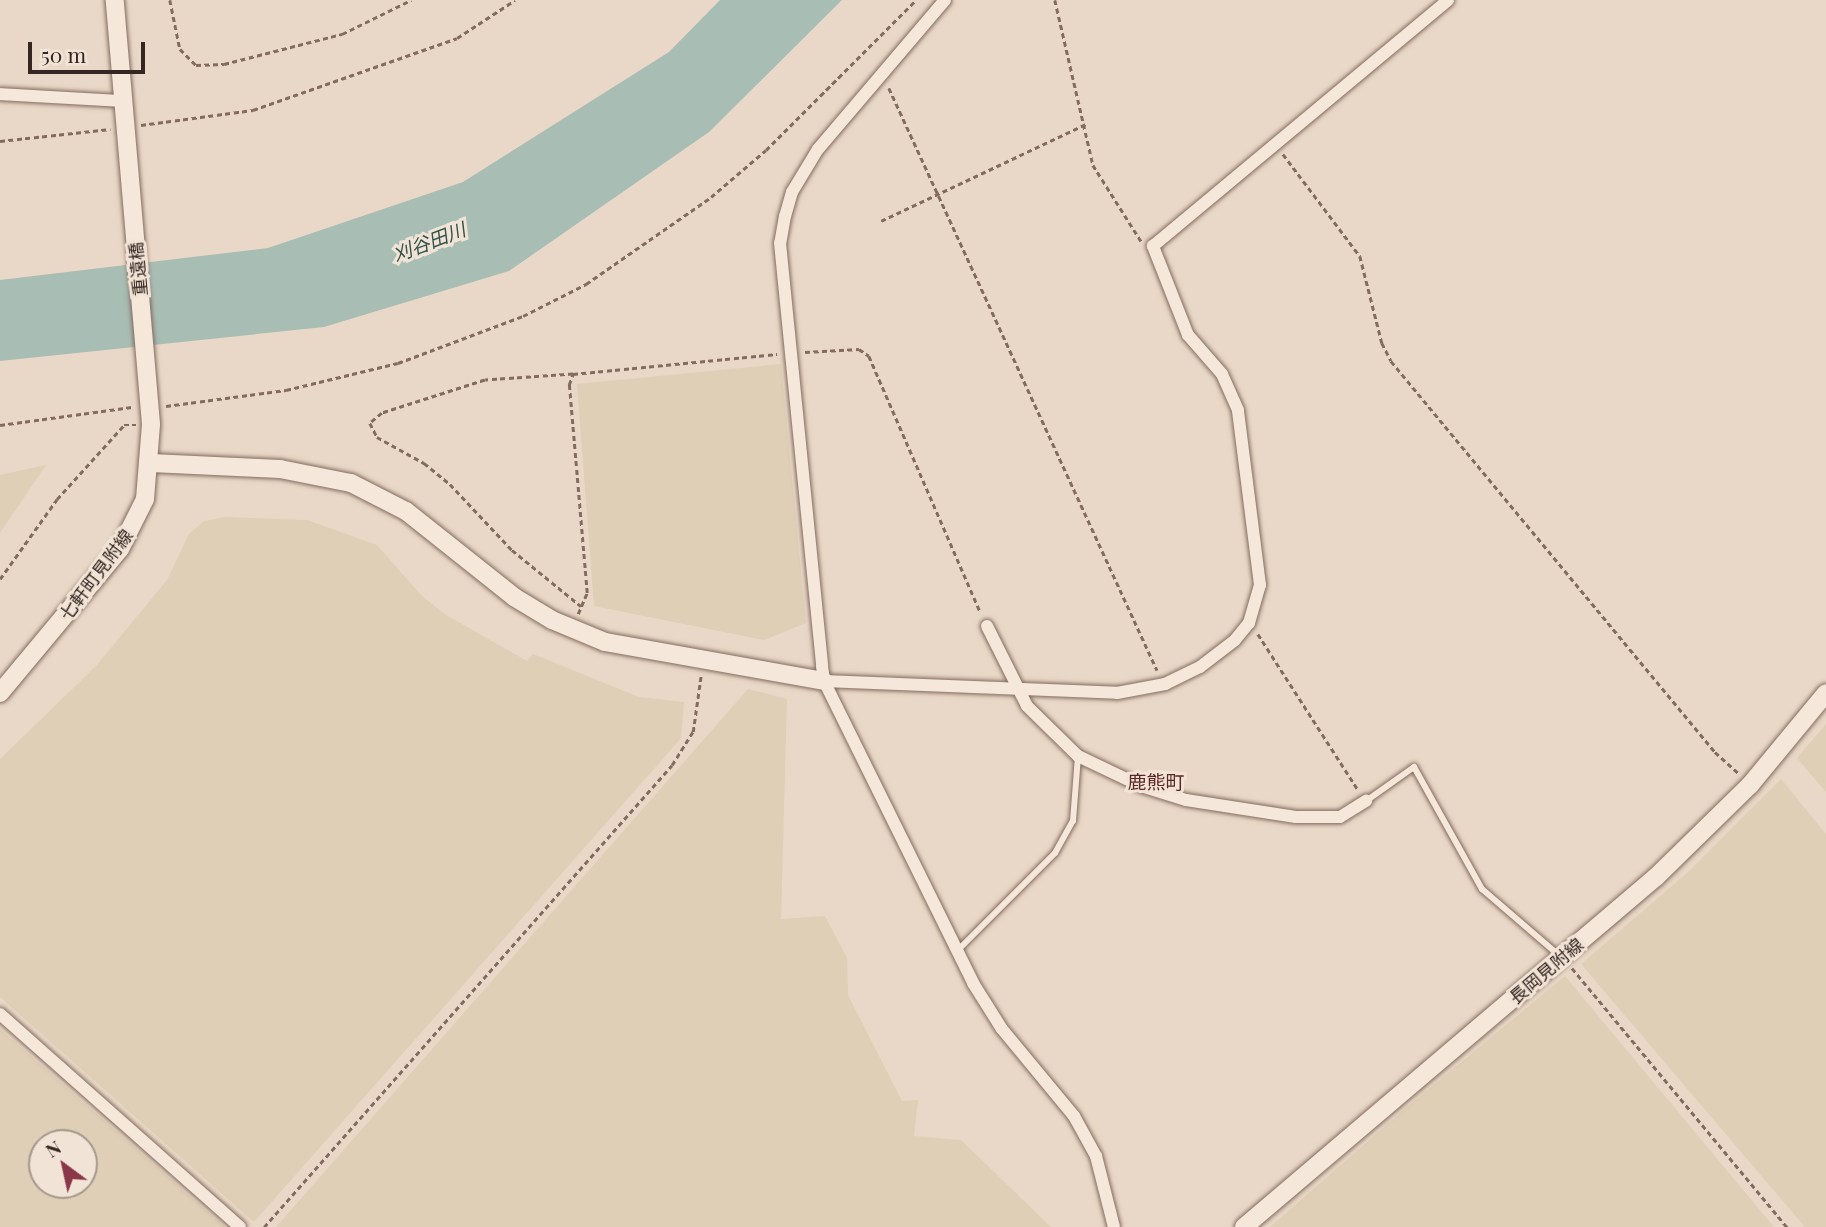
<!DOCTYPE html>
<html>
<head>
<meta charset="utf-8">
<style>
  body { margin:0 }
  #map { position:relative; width:1826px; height:1227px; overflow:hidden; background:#e9d8c7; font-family:"Playfair Display","Noto Sans JP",serif }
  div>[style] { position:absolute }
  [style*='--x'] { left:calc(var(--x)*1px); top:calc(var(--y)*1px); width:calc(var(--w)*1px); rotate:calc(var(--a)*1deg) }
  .farmland>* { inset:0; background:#decfb6 }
  .water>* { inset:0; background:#a8bdb3 }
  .path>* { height:2.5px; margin-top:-1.25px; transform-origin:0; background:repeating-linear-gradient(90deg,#836b5f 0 5px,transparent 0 8.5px) }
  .roads { filter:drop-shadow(0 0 2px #836b5f) drop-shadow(0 0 2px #836b5f) }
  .lane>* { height:6px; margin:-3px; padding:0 3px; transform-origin:3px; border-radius:3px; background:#f5e7da }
  .street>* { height:12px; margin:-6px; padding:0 6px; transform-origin:6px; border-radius:6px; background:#f5e7da }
  .secondary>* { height:18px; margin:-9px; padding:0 9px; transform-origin:9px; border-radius:9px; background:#f5e7da }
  span { translate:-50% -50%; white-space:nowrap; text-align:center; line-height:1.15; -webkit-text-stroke:6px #f1e4d6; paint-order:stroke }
  .street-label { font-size:18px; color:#352621 }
  .water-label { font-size:19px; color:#32534a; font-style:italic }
  .neighbourhood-label { font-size:19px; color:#5c2625 }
  .north { position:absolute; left:28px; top:1129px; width:70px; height:70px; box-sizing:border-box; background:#f1e4d6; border:2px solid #a6988e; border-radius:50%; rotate:327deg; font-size:19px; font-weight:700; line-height:28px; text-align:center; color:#352621 }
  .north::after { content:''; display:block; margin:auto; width:24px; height:32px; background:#8a3648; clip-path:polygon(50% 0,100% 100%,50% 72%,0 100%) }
  .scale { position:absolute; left:28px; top:42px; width:117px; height:32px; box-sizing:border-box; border:4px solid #352621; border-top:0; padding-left:9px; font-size:21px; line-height:24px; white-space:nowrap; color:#352621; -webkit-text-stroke:5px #f1e4d6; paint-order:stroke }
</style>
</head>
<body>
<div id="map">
  <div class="farmland">
    <i style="clip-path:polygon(781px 364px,806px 623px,764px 640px,594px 606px,577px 384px)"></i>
    <i style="clip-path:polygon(46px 465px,0 533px,0 475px)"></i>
    <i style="clip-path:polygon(225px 517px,307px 520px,377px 545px,422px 596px,446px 615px,527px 661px,533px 654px,639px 697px,684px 702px,681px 738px,668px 753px,254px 1222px,0 997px,0 759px,96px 666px,167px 580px,189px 534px,204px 521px)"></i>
    <i style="clip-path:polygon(748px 689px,787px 699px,781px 919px,825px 916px,847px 958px,848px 995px,902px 1101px,918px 1100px,914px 1136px,961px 1140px,1051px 1227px,276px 1227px)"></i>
    <i style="clip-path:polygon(1826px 724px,1826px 792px,1797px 758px)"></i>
    <i style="clip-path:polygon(1781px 779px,1826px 834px,1826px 1227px,1805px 1227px,1581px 964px,1687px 873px)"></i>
    <i style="clip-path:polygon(1565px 976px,1774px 1227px,1270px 1227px,1406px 1108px)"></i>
    <i style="clip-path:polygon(evenodd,0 1029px,225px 1227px,0 1227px,0 1029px,42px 1143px,84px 1143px,84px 1185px,42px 1185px,42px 1143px)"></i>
  </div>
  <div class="water">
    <i style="clip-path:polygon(720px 0,842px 0,709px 132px,509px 271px,324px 327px,0 361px,0 280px,268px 248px,463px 182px,669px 52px)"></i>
  </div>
  <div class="path">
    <i style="--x:170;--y:0;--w:50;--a:78.5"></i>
    <i style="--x:180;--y:49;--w:23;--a:45"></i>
    <i style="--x:196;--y:65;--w:28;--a:-2"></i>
    <i style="--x:224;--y:64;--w:122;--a:-14.3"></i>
    <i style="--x:342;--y:34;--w:77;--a:-26.2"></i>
    <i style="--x:1055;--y:0;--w:169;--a:77"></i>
    <i style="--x:1093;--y:165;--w:90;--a:57.7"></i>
    <i style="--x:889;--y:88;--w:641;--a:65.27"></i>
    <i style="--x:141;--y:125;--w:113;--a:-7.6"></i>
    <i style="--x:253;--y:110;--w:216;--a:-19.4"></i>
    <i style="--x:457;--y:38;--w:69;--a:-33.2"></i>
    <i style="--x:0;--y:141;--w:111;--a:-6.2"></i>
    <i style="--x:1283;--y:154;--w:128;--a:53"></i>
    <i style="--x:1360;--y:256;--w:90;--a:75.8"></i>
    <i style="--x:1382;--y:343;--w:20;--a:63"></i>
    <i style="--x:1391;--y:361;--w:508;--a:50.35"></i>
    <i style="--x:1715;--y:752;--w:31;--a:42"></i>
    <i style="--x:881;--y:221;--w:227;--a:-25.3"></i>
    <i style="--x:805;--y:352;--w:54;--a:-3.2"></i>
    <i style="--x:859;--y:349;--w:12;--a:35"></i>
    <i style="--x:869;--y:356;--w:280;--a:66.5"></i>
    <i style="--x:573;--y:374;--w:88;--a:176.1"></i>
    <i style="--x:485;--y:380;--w:108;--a:162.2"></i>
    <i style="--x:382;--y:413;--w:16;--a:140"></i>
    <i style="--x:370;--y:423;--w:16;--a:63"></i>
    <i style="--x:377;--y:437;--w:54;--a:29"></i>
    <i style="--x:424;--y:463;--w:33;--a:39"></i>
    <i style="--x:450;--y:484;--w:91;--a:46.8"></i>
    <i style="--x:512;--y:550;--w:89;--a:39.1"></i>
    <i style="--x:166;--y:406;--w:121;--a:-7.6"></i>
    <i style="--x:286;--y:390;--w:115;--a:-13.6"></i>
    <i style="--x:398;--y:363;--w:134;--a:-20.6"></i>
    <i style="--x:523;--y:316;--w:71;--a:-26.9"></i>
    <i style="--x:586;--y:284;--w:152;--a:-34.8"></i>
    <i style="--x:711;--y:197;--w:72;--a:-40.5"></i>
    <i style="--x:766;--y:150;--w:212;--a:-45"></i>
    <i style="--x:0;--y:425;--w:133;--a:-7.8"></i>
    <i style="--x:0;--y:579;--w:98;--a:-54.5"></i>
    <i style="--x:57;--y:499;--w:100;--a:-47.8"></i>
    <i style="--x:124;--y:425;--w:12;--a:0"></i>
    <i style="--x:578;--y:614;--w:23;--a:-67"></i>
    <i style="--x:587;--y:593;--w:209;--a:-94.9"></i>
    <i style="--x:569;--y:385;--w:12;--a:-70"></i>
    <i style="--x:573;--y:374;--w:205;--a:-5.6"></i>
    <i style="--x:1258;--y:634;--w:185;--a:57.3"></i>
    <i style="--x:1572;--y:968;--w:337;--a:50.3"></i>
    <i style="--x:264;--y:1227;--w:616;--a:-48.55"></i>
    <i style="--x:672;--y:765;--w:39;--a:-58"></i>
    <i style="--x:693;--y:732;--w:58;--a:-82"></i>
  </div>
  <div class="roads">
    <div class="lane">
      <i style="--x:1366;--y:801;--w:59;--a:-35.3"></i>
      <i style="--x:1414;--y:767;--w:140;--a:60.9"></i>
      <i style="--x:1482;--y:889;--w:103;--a:40.7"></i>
      <i style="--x:958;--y:950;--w:137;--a:-45"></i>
      <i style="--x:1055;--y:853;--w:37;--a:-61"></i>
      <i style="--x:1073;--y:821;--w:65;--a:-85.6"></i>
    </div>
    <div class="street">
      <i style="--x:945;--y:0;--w:196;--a:130.4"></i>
      <i style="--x:818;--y:149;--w:50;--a:121.2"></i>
      <i style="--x:792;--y:192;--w:25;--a:106"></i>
      <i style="--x:785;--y:216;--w:27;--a:100"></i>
      <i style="--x:780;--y:243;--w:425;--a:84.3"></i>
      <i style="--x:822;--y:666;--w:15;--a:82"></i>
      <i style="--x:824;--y:681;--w:337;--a:63.7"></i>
      <i style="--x:973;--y:983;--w:54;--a:57.8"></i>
      <i style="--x:1002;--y:1029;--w:113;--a:50.4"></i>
      <i style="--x:1074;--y:1116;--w:46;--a:61.2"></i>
      <i style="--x:1096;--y:1156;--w:73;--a:75.8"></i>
      <i style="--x:0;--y:94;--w:122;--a:3.3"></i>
      <i style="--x:987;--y:626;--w:89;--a:63.4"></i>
      <i style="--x:1027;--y:706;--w:71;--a:44.4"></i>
      <i style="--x:1078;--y:756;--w:70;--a:25.5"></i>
      <i style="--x:1141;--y:786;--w:47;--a:17.3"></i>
      <i style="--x:1186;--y:800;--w:111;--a:8.8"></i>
      <i style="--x:1296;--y:817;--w:44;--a:0"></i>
      <i style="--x:1340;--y:817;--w:31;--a:-32"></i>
      <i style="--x:824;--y:681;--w:293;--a:2.3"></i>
      <i style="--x:1117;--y:693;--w:49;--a:-10.6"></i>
      <i style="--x:1165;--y:684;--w:39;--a:-26"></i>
      <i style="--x:1200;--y:667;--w:44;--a:-37.6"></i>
      <i style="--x:1235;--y:640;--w:22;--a:-51"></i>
      <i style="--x:1249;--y:623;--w:40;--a:-74"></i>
      <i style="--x:1260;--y:585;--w:176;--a:-97.2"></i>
      <i style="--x:1238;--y:410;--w:39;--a:-114"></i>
      <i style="--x:1222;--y:374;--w:52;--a:-131.1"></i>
      <i style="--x:1188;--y:335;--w:96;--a:-111.5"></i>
      <i style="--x:1153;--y:246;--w:384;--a:-39.8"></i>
      <i style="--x:0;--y:1014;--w:321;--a:41.6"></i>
    </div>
    <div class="secondary">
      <i style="--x:151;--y:463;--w:129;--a:2.7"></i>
      <i style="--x:280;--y:469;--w:72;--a:11.2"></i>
      <i style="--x:351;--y:483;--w:62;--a:27"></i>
      <i style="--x:406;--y:511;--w:138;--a:38.5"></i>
      <i style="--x:514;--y:597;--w:44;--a:31.2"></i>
      <i style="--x:552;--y:620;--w:57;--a:22.5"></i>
      <i style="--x:605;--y:642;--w:222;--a:10.1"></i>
      <i style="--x:0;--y:693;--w:187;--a:-50.2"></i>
      <i style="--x:120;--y:549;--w:56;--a:-63.4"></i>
      <i style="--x:145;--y:499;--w:75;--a:-85.4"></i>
      <i style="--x:151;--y:424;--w:426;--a:-94.9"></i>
      <i style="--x:1244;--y:1227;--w:541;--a:-40.35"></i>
      <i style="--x:1656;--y:877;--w:132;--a:-44.4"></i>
      <i style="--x:1750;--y:785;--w:119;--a:-50.4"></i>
    </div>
  </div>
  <div class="street-label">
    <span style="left:138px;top:269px;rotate:-95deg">重遠橋</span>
    <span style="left:96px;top:575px;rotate:-53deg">七軒町見附線</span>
    <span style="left:1546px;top:971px;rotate:-40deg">長岡見附線</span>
  </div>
  <div class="water-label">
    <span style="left:429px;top:242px;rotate:-21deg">刈谷田川</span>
  </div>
  <div class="neighbourhood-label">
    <span style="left:1156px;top:782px">鹿熊町</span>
  </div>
  <div class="north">N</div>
  <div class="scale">50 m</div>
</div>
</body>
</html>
